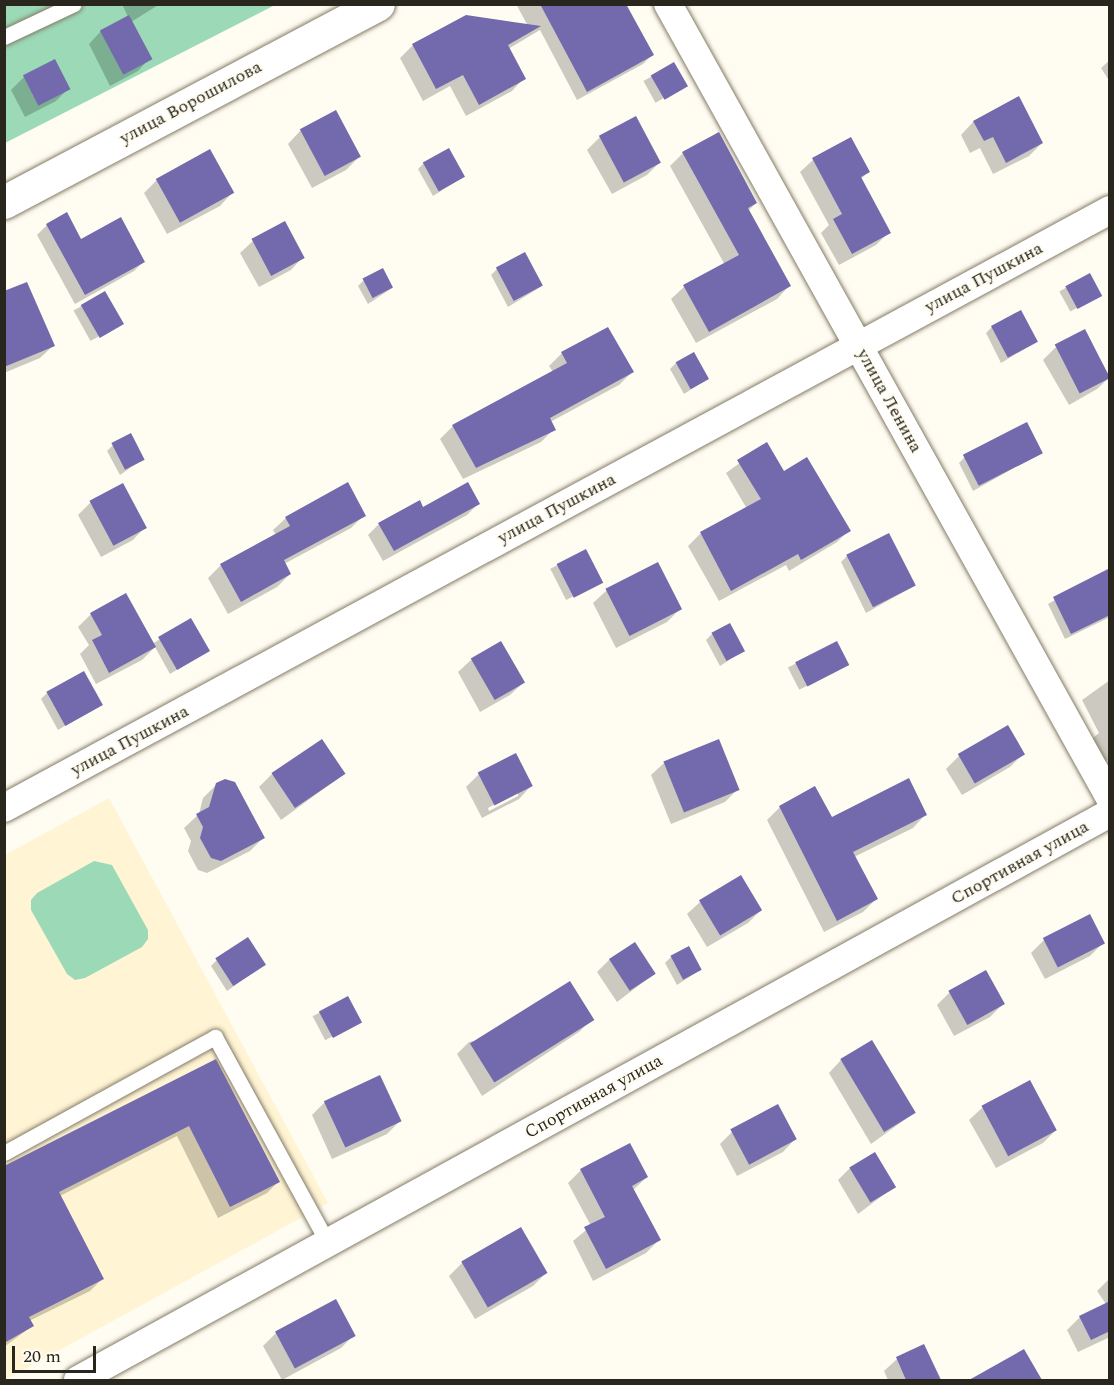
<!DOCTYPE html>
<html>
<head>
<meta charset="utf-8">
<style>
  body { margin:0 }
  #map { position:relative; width:1114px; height:1385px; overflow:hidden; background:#fffcf2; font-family:Spectral,serif }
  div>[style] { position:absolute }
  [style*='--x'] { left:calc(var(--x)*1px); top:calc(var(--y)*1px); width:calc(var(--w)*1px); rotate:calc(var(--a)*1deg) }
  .built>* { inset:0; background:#fff4d4 }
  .green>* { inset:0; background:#9cdab7 }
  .shadow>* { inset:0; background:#0003; transform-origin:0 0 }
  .building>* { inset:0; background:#736aad; transform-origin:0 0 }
  .roads { filter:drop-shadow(0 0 2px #847c67) drop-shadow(0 0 2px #847c67) }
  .service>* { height:15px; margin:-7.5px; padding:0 7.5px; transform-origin:7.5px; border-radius:7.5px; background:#fff }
  .minor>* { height:28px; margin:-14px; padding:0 14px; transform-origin:14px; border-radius:14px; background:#fff }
  .tertiary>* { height:33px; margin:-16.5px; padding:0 16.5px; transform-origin:16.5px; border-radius:16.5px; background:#fff }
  span { translate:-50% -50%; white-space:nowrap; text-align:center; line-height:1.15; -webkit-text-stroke:4.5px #fffcf2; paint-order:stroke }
  .street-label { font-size:18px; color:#29261d }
  .frame { position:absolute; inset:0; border:6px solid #29261d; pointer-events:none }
  .scale { position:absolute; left:12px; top:1346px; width:84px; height:27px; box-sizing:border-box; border:3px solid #29261d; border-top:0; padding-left:8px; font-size:18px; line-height:21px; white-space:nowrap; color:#29261d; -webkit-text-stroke:4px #fffcf2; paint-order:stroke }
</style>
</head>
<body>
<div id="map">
  <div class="built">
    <i style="clip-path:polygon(109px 798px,328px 1203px,5px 1380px,5px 855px)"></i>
  </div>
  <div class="green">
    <i style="clip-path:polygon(5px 5px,275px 5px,5px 143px)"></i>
    <i style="clip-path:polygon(94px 861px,112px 865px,148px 930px,148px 939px,142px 947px,85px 978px,75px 980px,67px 974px,31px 910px,31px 900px,37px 893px)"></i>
  </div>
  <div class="shadow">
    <i style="clip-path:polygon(122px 4px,160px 4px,131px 22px,150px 58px,138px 71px,110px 86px,89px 44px,101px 31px,128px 17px)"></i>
    <i style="clip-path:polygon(516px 4px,588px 4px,652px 55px,643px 64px,577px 100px,540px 30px,508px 49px,524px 78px,512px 91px,466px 116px,450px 86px,423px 101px,400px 58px,413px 45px,528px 26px)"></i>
    <i style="clip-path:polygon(1110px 60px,1110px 82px,1101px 68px)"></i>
    <i style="left:674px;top:64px;width:25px;height:35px;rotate:61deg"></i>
    <i style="clip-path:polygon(24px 77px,69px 88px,56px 101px,25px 117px,11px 90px)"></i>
    <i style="clip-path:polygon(1018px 98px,1042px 143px,1029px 156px,993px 174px,980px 148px,970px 153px,961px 135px,973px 122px)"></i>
    <i style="clip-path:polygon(335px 112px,359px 157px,346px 170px,312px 188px,288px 144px,300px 131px)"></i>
    <i style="clip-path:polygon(600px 137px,660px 162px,647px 175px,612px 194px,587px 150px)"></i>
    <i style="clip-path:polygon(850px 139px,868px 172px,861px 179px,889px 232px,876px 245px,839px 265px,821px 233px,829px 225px,800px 172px,813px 160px)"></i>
    <i style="clip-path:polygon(683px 153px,756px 203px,748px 211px,789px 286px,777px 299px,696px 343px,671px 299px,684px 287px,725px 265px,670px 166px)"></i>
    <i style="clip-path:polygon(424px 163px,463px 177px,433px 196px,418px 169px)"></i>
    <i style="clip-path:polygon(157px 180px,232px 193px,220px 206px,167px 234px,144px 193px)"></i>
    <i style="clip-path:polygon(47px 225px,81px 241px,143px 262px,134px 271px,75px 304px,37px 235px)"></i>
    <i style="clip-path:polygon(253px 241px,303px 257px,291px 270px,259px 287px,240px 253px)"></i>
    <i style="clip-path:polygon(497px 269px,542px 286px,508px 307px,491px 275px)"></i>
    <i style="left:1089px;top:275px;width:23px;height:34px;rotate:61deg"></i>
    <i style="clip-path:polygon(364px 280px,392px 288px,368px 304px,358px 286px)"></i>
    <i style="clip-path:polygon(4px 293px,53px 346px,40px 358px,4px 373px)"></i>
    <i style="left:105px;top:293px;width:35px;height:36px;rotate:61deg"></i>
    <i style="clip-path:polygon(992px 327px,1036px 342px,1001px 363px,986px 333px)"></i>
    <i style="clip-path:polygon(1084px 331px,1110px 377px,1097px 389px,1069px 405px,1043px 360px,1056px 347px)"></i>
    <i style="clip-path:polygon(562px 353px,632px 372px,619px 385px,550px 422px,554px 429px,541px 442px,463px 479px,440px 439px,453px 426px,553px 372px,549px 366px)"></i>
    <i style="clip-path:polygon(676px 363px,707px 379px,684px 394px,670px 369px)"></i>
    <i style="clip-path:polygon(766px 444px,784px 473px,849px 530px,837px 542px,789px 571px,786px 565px,719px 601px,688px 546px,700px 534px,747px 509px,726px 473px)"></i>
    <i style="clip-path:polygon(113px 445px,143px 459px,120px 475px,107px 451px)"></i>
    <i style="clip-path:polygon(1041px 453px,973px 491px,959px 463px,965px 457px)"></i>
    <i style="clip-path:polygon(91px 502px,145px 527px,133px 540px,101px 557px,78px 515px)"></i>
    <i style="clip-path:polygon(478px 504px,467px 515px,383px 561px,368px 535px,379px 524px,423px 509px)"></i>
    <i style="clip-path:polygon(364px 515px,351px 528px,284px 564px,290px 574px,277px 587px,228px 614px,208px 578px,221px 565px,276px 535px,273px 530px,286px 518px)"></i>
    <i style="left:585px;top:551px;width:35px;height:39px;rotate:63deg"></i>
    <i style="clip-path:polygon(847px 556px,914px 586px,866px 613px,841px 562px)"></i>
    <i style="clip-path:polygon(1103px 573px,1110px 585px,1110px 617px,1065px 639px,1048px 604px)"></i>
    <i style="clip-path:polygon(606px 591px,680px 609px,667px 622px,616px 648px,593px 603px)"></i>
    <i style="clip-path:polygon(91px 614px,152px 644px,191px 620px,208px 651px,170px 674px,155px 647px,142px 660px,96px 684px,80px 654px,89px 645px,78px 627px)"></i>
    <i style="clip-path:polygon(712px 634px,743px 651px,720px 666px,706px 640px)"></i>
    <i style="left:836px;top:643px;width:25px;height:54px;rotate:63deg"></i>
    <i style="clip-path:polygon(471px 660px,523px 683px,510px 695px,480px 712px,458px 672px)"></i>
    <i style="clip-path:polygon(1110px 680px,1110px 759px,1094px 768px,1082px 747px,1099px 733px,1082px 700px)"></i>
    <i style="clip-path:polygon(47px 693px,101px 704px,58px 730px,41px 699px)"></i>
    <i style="clip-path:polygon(1023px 754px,1010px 767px,962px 795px,946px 769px,959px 756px)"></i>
    <i style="clip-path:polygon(664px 763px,738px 789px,725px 802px,671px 824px,651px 775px)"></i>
    <i style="clip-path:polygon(272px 774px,344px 774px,281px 820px,259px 787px)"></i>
    <i style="clip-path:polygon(evenodd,479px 774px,531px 786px,519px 799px,482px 818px,466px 787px,479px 774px,518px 792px,518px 796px,489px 811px,488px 808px,518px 792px)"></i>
    <i style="clip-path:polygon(217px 784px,263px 838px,250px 851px,207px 873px,198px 870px,188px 851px,191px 841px,184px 828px,199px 814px,203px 798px)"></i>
    <i style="clip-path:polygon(780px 807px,831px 819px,925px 815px,913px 828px,854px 857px,876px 899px,863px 912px,824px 932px,767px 820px)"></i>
    <i style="clip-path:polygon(700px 902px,761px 910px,748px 923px,707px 947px,687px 914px)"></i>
    <i style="clip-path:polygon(1044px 940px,1103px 943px,1090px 956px,1045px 979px,1031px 953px)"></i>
    <i style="clip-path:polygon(671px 957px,700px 970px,677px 985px,665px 963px)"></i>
    <i style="clip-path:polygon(610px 959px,654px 974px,617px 1002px,597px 972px)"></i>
    <i style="clip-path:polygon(217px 960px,264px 965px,227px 991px,211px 966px)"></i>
    <i style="clip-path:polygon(950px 992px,1003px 1004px,990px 1017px,954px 1036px,937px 1005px)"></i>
    <i style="left:347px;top:998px;width:27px;height:39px;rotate:62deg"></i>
    <i style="clip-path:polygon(592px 1019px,579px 1032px,482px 1096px,457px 1054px,469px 1042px)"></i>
    <i style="clip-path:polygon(841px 1060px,914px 1113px,871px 1144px,829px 1073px)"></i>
    <i style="clip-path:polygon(215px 1061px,278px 1182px,267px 1193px,218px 1218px,177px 1136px,60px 1196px,102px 1279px,90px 1291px,29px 1321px,32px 1326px,4px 1347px,4px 1168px)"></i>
    <i style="clip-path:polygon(325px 1102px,400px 1121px,387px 1134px,332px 1159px,312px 1115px)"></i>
    <i style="clip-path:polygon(982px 1108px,1056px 1130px,1043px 1143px,996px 1168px,969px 1120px)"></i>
    <i style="clip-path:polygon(732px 1132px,795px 1139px,783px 1152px,737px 1176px,720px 1144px)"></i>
    <i style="clip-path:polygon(850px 1168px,894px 1187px,858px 1214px,838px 1180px)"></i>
    <i style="clip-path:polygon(581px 1170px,647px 1177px,633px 1190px,659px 1240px,646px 1253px,593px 1281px,573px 1241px,591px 1226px,568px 1183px)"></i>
    <i style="clip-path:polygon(462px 1263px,546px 1273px,533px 1286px,475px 1319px,449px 1276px)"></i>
    <i style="clip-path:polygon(1110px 1278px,1110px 1337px,1078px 1352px,1067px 1330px,1080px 1317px,1106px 1304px,1097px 1291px)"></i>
    <i style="clip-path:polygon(276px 1333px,354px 1335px,341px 1348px,282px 1380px,263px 1346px)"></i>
    <i style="clip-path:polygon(1023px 1351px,1040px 1380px,976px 1380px,981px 1375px)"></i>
    <i style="clip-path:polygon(897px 1359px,938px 1379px,888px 1380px,884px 1371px)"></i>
  </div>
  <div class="building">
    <i style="clip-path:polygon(540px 4px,626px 4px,654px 55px,587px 92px)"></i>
    <i style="left:129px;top:15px;width:50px;height:33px;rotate:62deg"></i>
    <i style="clip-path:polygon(466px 15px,541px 26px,508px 45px,526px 79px,479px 105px,463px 75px,436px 89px,412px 44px)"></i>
    <i style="left:55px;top:59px;width:34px;height:36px;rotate:63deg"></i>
    <i style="left:674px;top:62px;width:28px;height:27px;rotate:60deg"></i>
    <i style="clip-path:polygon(1019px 96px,1043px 143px,1006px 163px,993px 137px,984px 141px,973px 121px)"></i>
    <i style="left:336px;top:110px;width:53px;height:41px;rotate:62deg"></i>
    <i style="left:636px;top:116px;width:53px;height:42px;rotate:62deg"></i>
    <i style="clip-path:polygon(719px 132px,757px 203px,748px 208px,791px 286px,709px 332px,683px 285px,739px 255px,682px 152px)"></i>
    <i style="clip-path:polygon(851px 137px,870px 172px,861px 177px,891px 233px,852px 254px,833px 219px,842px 214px,812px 158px)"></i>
    <i style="left:449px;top:148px;width:33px;height:30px;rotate:61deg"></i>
    <i style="left:210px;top:149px;width:50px;height:62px;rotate:61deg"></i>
    <i style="clip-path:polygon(67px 212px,81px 239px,121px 217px,145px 262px,85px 295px,46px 224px)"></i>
    <i style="left:285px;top:221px;width:42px;height:38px;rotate:62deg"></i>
    <i style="left:525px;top:252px;width:38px;height:33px;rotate:62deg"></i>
    <i style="left:383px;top:268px;width:22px;height:23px;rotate:63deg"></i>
    <i style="left:1090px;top:273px;width:26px;height:28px;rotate:62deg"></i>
    <i style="clip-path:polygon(27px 282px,55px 346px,4px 367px,4px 291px)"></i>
    <i style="left:105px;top:291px;width:38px;height:28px;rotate:60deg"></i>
    <i style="left:1021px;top:310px;width:36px;height:34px;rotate:62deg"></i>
    <i style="clip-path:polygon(608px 327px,634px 372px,550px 418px,556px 430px,476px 468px,452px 425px,567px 363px,561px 352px)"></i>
    <i style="left:1085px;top:329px;width:55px;height:34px;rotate:63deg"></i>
    <i style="left:694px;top:352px;width:31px;height:21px;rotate:61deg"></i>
    <i style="left:1027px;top:422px;width:35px;height:72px;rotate:63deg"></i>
    <i style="left:131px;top:433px;width:30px;height:22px;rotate:63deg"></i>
    <i style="clip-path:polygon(767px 442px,784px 471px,807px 457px,851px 531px,801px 560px,798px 554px,731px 591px,700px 532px,761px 499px,737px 460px)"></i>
    <i style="clip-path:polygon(348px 482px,366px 516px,284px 560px,291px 574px,241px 602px,220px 564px,290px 526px,285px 517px)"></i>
    <i style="clip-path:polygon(468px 482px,480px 504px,394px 551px,378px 523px,420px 500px,423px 507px)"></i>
    <i style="left:123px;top:483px;width:51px;height:38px;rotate:62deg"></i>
    <i style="left:889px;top:533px;width:59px;height:48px;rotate:63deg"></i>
    <i style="left:586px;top:549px;width:38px;height:33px;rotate:63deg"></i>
    <i style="left:658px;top:562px;width:53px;height:59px;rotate:63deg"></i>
    <i style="clip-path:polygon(1110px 568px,1110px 615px,1071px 634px,1053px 597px)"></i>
    <i style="clip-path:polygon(126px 593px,156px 647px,109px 673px,92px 640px,102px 635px,90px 613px)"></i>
    <i style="left:191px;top:618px;width:38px;height:38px;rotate:60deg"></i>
    <i style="left:730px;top:623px;width:32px;height:21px;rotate:62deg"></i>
    <i style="left:501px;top:641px;width:48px;height:35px;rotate:60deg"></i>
    <i style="left:837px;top:641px;width:27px;height:47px;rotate:63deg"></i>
    <i style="left:84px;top:671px;width:39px;height:43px;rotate:61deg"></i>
    <i style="left:1008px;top:725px;width:34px;height:58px;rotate:60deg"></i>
    <i style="left:322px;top:739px;width:42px;height:61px;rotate:56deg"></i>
    <i style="left:719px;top:739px;width:55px;height:60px;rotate:68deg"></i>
    <i style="left:516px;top:753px;width:37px;height:43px;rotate:63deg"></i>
    <i style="clip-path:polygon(909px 778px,927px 815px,853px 852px,878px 899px,837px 921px,779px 806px,815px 786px,832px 817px)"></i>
    <i style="clip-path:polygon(225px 779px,235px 782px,265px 838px,221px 861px,211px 858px,200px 838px,203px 827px,196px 814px,209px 807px,216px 783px)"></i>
    <i style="left:741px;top:875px;width:41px;height:49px;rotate:59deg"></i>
    <i style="left:1090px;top:914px;width:33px;height:53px;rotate:63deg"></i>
    <i style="left:248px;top:937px;width:33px;height:39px;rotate:57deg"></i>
    <i style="left:635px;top:942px;width:38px;height:31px;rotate:57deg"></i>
    <i style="left:689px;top:946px;width:27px;height:21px;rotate:62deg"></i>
    <i style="left:986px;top:970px;width:39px;height:43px;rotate:61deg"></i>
    <i style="left:570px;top:981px;width:46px;height:118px;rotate:58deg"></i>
    <i style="left:348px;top:996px;width:30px;height:33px;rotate:62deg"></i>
    <i style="left:872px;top:1040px;width:85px;height:37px;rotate:59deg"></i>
    <i style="clip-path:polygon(216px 1059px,280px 1182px,230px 1207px,189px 1126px,59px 1192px,104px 1279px,29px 1317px,34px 1326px,4px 1343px,4px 1166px)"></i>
    <i style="left:380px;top:1075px;width:51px;height:62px;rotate:65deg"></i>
    <i style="left:1030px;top:1080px;width:57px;height:55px;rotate:62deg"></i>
    <i style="left:778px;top:1104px;width:40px;height:54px;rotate:62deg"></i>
    <i style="clip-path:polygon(630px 1143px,648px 1177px,632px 1186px,661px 1240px,606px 1269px,584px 1227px,605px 1217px,580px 1169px)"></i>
    <i style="left:875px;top:1152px;width:41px;height:30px;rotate:59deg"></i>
    <i style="left:521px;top:1227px;width:53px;height:69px;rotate:60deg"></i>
    <i style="left:336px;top:1299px;width:42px;height:69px;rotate:62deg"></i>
    <i style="clip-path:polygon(1110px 1301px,1110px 1331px,1091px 1340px,1079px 1316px)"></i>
    <i style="clip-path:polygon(924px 1344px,941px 1380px,906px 1380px,896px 1357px)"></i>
    <i style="clip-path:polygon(1024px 1349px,1042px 1380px,969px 1380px)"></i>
  </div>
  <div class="roads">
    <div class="service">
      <i style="--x:4;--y:37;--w:77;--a:-25.2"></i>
      <i style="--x:4;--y:1153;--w:241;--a:-28.8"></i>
      <i style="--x:215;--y:1037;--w:235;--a:61.3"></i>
    </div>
    <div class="minor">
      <i style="--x:668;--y:4;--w:909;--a:60.9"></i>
      <i style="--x:4;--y:808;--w:1257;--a:-28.4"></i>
      <i style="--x:78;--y:1380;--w:1178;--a:-28.79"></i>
    </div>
    <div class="tertiary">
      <i style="--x:4;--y:202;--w:423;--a:-27.9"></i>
    </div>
  </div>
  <div class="street-label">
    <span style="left:191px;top:103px;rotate:-28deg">улица Ворошилова</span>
    <span style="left:984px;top:278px;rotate:-28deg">улица Пушкина</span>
    <span style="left:889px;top:401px;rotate:61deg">улица Ленина</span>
    <span style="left:557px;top:509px;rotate:-28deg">улица Пушкина</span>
    <span style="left:130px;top:741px;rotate:-28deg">улица Пушкина</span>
    <span style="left:1020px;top:863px;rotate:-29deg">Спортивная улица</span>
    <span style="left:594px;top:1097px;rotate:-29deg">Спортивная улица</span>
  </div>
  <div class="frame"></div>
  <div class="scale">20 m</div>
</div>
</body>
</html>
